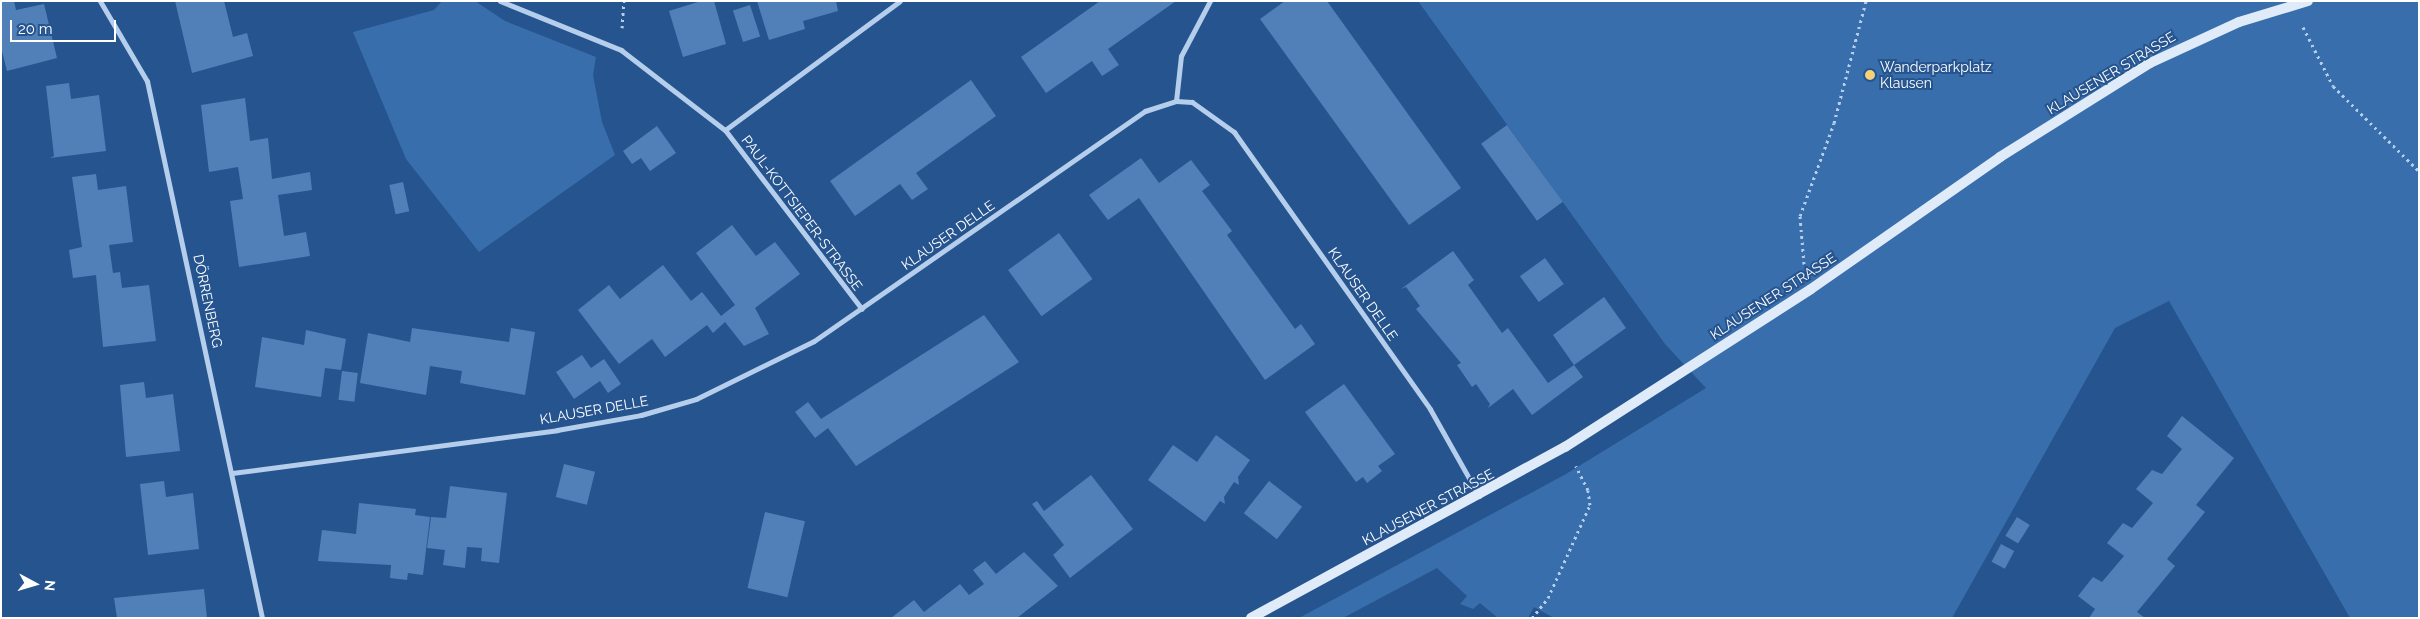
<!DOCTYPE html>
<html>
<head>
<meta charset="utf-8">
<style>
  body { margin:0 }
  #map { position:relative; width:2420px; height:619px; overflow:hidden; background:#25548f; font-family:Raleway,sans-serif }
  div>[style] { position:absolute }
  [style*='--x'] { left:calc(var(--x)*1px); top:calc(var(--y)*1px); width:calc(var(--w)*1px); rotate:calc(var(--a)*1deg) }
  .green>* { inset:0; background:#396eac }
  .building>* { inset:0; background:#5180b8; transform-origin:0 0 }
  .path>* { height:3px; margin-top:-1.5px; transform-origin:0; background:repeating-linear-gradient(90deg,#b5ceec 0 2.5px,transparent 0 6.5px) }
  .street>* { height:5px; margin:-2.5px; padding:0 2.5px; transform-origin:2.5px; border-radius:2.5px; background:#b5ceec }
  .secondary>* { height:10px; margin:-5px; padding:0 5px; transform-origin:5px; border-radius:5px; background:#e0ebf9 }
  .dots>* { width:14px; height:14px; translate:-50% -50%; box-sizing:border-box; border:2px solid #25548f; border-radius:50% }
  span { translate:-50% -50%; white-space:nowrap; text-align:center; line-height:1.15; -webkit-text-stroke:4px #25548f; paint-order:stroke }
  .poi-label { font-size:14px; color:#fff }
  .left { translate:0 -50%; text-align:left }
  .street-label { font-size:14px; color:#fff }
  .frame { position:absolute; inset:0; border:2px solid #fff; pointer-events:none }
  .north { position:absolute; left:10px; top:559px; width:50px; height:50px; -webkit-text-stroke:4px #25548f; paint-order:stroke; rotate:96deg; font-size:14px; font-weight:700; line-height:20px; text-align:center; color:#fff }
  .north::after { content:''; display:block; margin:auto; width:18px; height:22px; background:#fff; clip-path:polygon(50% 0,100% 100%,50% 72%,0 100%) }
  .scale { position:absolute; left:10px; top:20px; width:106px; height:22px; box-sizing:border-box; border:2px solid #fff; border-top:0; padding-left:6px; font-size:15px; line-height:18px; white-space:nowrap; color:#fff; -webkit-text-stroke:4px #25548f; paint-order:stroke }
</style>
</head>
<body>
<div id="map">
  <div class="green">
    <i style="clip-path:polygon(442px 1px,475px 1px,505px 21px,596px 57px,593px 75px,602px 122px,615px 155px,479px 252px,406px 159px,353px 32px,434px 10px)"></i>
    <i style="clip-path:polygon(1418px 1px,2419px 1px,2419px 618px,2350px 618px,2169px 301px,2115px 328px,1952px 618px,1554px 618px,1534px 607px,1528px 618px,1498px 618px,1480px 603px,1473px 609px,1460px 604px,1467px 596px,1437px 568px,1343px 618px,1299px 618px,1566px 474px,1706px 388px,1665px 344px)"></i>
  </div>
  <div class="building">
    <i style="clip-path:polygon(1px 1px,14px 1px,16px 10px,44px 4px,57px 58px,7px 71px,1px 47px)"></i>
    <i style="clip-path:polygon(175px 1px,224px 1px,233px 37px,247px 33px,253px 56px,192px 73px)"></i>
    <i style="clip-path:polygon(701px 1px,714px 1px,726px 44px,683px 57px,669px 11px)"></i>
    <i style="clip-path:polygon(757px 1px,836px 1px,838px 11px,803px 21px,805px 29px,769px 40px)"></i>
    <i style="clip-path:polygon(1100px 1px,1176px 1px,1108px 49px,1119px 65px,1102px 76px,1092px 61px,1046px 93px,1021px 57px)"></i>
    <i style="clip-path:polygon(1285px 1px,1327px 1px,1461px 188px,1409px 225px,1260px 19px)"></i>
    <i style="left:750px;top:5px;width:33px;height:18px;rotate:72deg"></i>
    <i style="clip-path:polygon(971px 80px,996px 116px,916px 173px,928px 189px,912px 200px,900px 184px,855px 216px,830px 181px)"></i>
    <i style="clip-path:polygon(69px 83px,71px 99px,99px 95px,106px 151px,50px 158px,54px 156px,46px 86px)"></i>
    <i style="clip-path:polygon(245px 98px,250px 141px,268px 138px,272px 179px,310px 172px,312px 190px,278px 195px,284px 236px,306px 232px,310px 256px,239px 267px,230px 201px,243px 199px,238px 167px,209px 172px,201px 105px)"></i>
    <i style="left:1507px;top:125px;width:95px;height:32px;rotate:54deg"></i>
    <i style="clip-path:polygon(657px 126px,676px 153px,650px 171px,641px 158px,632px 164px,623px 151px)"></i>
    <i style="clip-path:polygon(1141px 158px,1159px 183px,1191px 160px,1210px 185px,1202px 191px,1232px 231px,1227px 235px,1295px 329px,1301px 324px,1315px 344px,1265px 380px,1139px 198px,1108px 220px,1089px 195px)"></i>
    <i style="clip-path:polygon(96px 174px,98px 190px,126px 186px,133px 242px,109px 245px,113px 273px,120px 272px,122px 288px,149px 285px,156px 341px,103px 347px,96px 275px,73px 278px,69px 250px,82px 247px,72px 177px)"></i>
    <i style="left:403px;top:182px;width:30px;height:14px;rotate:78deg"></i>
    <i style="clip-path:polygon(732px 225px,756px 256px,775px 242px,800px 274px,755px 308px,769px 334px,744px 346px,725px 322px,713px 333px,707px 325px,665px 357px,652px 339px,619px 364px,578px 310px,609px 285px,620px 299px,663px 265px,691px 301px,702px 292px,721px 316px,735px 305px,696px 253px)"></i>
    <i style="left:1059px;top:233px;width:57px;height:63px;rotate:54deg"></i>
    <i style="clip-path:polygon(1453px 251px,1474px 280px,1468px 285px,1502px 333px,1508px 328px,1548px 383px,1574px 365px,1553px 335px,1604px 297px,1626px 328px,1574px 365px,1583px 377px,1532px 415px,1513px 389px,1488px 408px,1490px 404px,1476px 384px,1472px 387px,1457px 365px,1461px 363px,1416px 309px,1420px 306px,1406px 287px,1401px 289px)"></i>
    <i style="left:1545px;top:258px;width:32px;height:31px;rotate:54deg"></i>
    <i style="clip-path:polygon(984px 315px,1019px 362px,856px 466px,828px 428px,815px 438px,795px 412px,808px 402px,821px 419px)"></i>
    <i style="clip-path:polygon(412px 328px,509px 342px,511px 328px,535px 332px,525px 395px,460px 383px,462px 371px,430px 366px,426px 395px,360px 383px,368px 333px,410px 342px)"></i>
    <i style="clip-path:polygon(306px 330px,346px 339px,341px 370px,325px 368px,321px 397px,255px 387px,262px 337px,304px 345px)"></i>
    <i style="clip-path:polygon(582px 355px,591px 368px,604px 359px,621px 384px,608px 393px,600px 381px,574px 399px,556px 372px)"></i>
    <i style="left:342px;top:371px;width:16px;height:29px;rotate:7deg"></i>
    <i style="clip-path:polygon(144px 382px,146px 398px,173px 394px,180px 451px,126px 457px,120px 385px)"></i>
    <i style="clip-path:polygon(1344px 384px,1395px 454px,1378px 466px,1382px 471px,1367px 483px,1363px 477px,1356px 482px,1305px 412px)"></i>
    <i style="clip-path:polygon(2182px 416px,2234px 458px,2196px 505px,2205px 512px,2167px 559px,2175px 566px,2137px 612px,2145px 618px,2089px 618px,2095px 609px,2078px 596px,2093px 577px,2102px 582px,2124px 556px,2107px 543px,2123px 523px,2132px 528px,2153px 503px,2136px 489px,2152px 470px,2162px 474px,2182px 449px,2167px 436px)"></i>
    <i style="clip-path:polygon(1216px 435px,1250px 460px,1238px 477px,1239px 485px,1234px 482px,1224px 497px,1225px 504px,1220px 501px,1205px 522px,1148px 480px,1173px 445px,1197px 462px)"></i>
    <i style="left:564px;top:464px;width:32px;height:34px;rotate:14deg"></i>
    <i style="clip-path:polygon(1091px 475px,1133px 529px,1070px 578px,1053px 555px,1064px 545px,1032px 504px,1037px 501px,1044px 511px)"></i>
    <i style="clip-path:polygon(164px 481px,166px 497px,193px 493px,199px 549px,148px 555px,140px 484px)"></i>
    <i style="left:1269px;top:481px;width:42px;height:41px;rotate:38deg"></i>
    <i style="clip-path:polygon(450px 486px,507px 493px,499px 563px,481px 561px,482px 548px,467px 547px,465px 568px,443px 565px,445px 550px,427px 548px,431px 517px,446px 518px)"></i>
    <i style="clip-path:polygon(359px 503px,416px 509px,415px 515px,430px 517px,423px 575px,408px 573px,407px 580px,390px 578px,391px 565px,318px 561px,322px 530px,356px 534px)"></i>
    <i style="left:765px;top:512px;width:41px;height:78px;rotate:13deg"></i>
    <i style="left:2017px;top:517px;width:15px;height:22px;rotate:32deg"></i>
    <i style="left:2001px;top:544px;width:15px;height:20px;rotate:28deg"></i>
    <i style="clip-path:polygon(1024px 552px,1058px 586px,1017px 618px,891px 618px,914px 600px,924px 612px,960px 584px,969px 595px,984px 584px,973px 570px,985px 561px,996px 574px)"></i>
    <i style="clip-path:polygon(204px 589px,207px 618px,117px 618px,114px 598px)"></i>
  </div>
  <div class="path">
    <i style="--x:2303;--y:27;--w:66;--a:63"></i>
    <i style="--x:2333;--y:86;--w:121;--a:44.7"></i>
    <i style="--x:622;--y:28;--w:27;--a:-86"></i>
    <i style="--x:1804;--y:264;--w:48;--a:-94.8"></i>
    <i style="--x:1800;--y:216;--w:99;--a:-69.9"></i>
    <i style="--x:1834;--y:123;--w:126;--a:-75.3"></i>
    <i style="--x:1532;--y:618;--w:26;--a:-51"></i>
    <i style="--x:1548;--y:598;--w:102;--a:-65.7"></i>
    <i style="--x:1590;--y:505;--w:15;--a:-98"></i>
    <i style="--x:1588;--y:490;--w:27;--a:-117"></i>
  </div>
  <div class="street">
    <i style="--x:100;--y:1;--w:93;--a:59.6"></i>
    <i style="--x:147;--y:81;--w:549;--a:77.91"></i>
    <i style="--x:500;--y:1;--w:131;--a:22"></i>
    <i style="--x:621;--y:50;--w:131;--a:37.6"></i>
    <i style="--x:725;--y:130;--w:225;--a:52.6"></i>
    <i style="--x:1176;--y:101;--w:45;--a:-83.7"></i>
    <i style="--x:1181;--y:56;--w:62;--a:-62.2"></i>
    <i style="--x:725;--y:130;--w:217;--a:-36.4"></i>
    <i style="--x:232;--y:473;--w:328;--a:-7.5"></i>
    <i style="--x:557;--y:430;--w:85;--a:-10.1"></i>
    <i style="--x:641;--y:415;--w:57;--a:-16.2"></i>
    <i style="--x:696;--y:399;--w:131;--a:-26.2"></i>
    <i style="--x:814;--y:341;--w:403;--a:-34.8"></i>
    <i style="--x:1145;--y:111;--w:33;--a:-18"></i>
    <i style="--x:1176;--y:101;--w:16;--a:4"></i>
    <i style="--x:1192;--y:102;--w:52;--a:35.5"></i>
    <i style="--x:1234;--y:132;--w:339;--a:54.7"></i>
    <i style="--x:1430;--y:409;--w:100;--a:60.6"></i>
  </div>
  <div class="secondary">
    <i style="--x:1251;--y:618;--w:358;--a:-28.6"></i>
    <i style="--x:1565;--y:447;--w:292;--a:-32.7"></i>
    <i style="--x:1811;--y:289;--w:231;--a:-34.9"></i>
    <i style="--x:2000;--y:157;--w:177;--a:-32.1"></i>
    <i style="--x:2150;--y:63;--w:98;--a:-24.7"></i>
    <i style="--x:2239;--y:22;--w:72;--a:-16.9"></i>
  </div>
  <div class="dots">
    <i style="left:1870px;top:75px;background:#f6d179"></i>
  </div>
  <div class="poi-label">
    <span class="left" style="left:1880px;top:75px">Wanderparkplatz<br>Klausen</span>
  </div>
  <div class="street-label">
    <span style="left:2111px;top:73px;rotate:-31deg">KLAUSENER STRASSE</span>
    <span style="left:802px;top:213px;rotate:53deg">PAUL-KOTTSIEPER-STRASSE</span>
    <span style="left:948px;top:235px;rotate:-35deg">KLAUSER DELLE</span>
    <span style="left:1363px;top:294px;rotate:55deg">KLAUSER DELLE</span>
    <span style="left:1773px;top:296px;rotate:-33deg">KLAUSENER STRASSE</span>
    <span style="left:208px;top:301px;rotate:78deg">DÖRRENBERG</span>
    <span style="left:594px;top:410px;rotate:-10deg">KLAUSER DELLE</span>
    <span style="left:1428px;top:507px;rotate:-28deg">KLAUSENER STRASSE</span>
  </div>
  <div class="frame"></div>
  <div class="north">N</div>
  <div class="scale">20 m</div>
</div>
</body>
</html>
